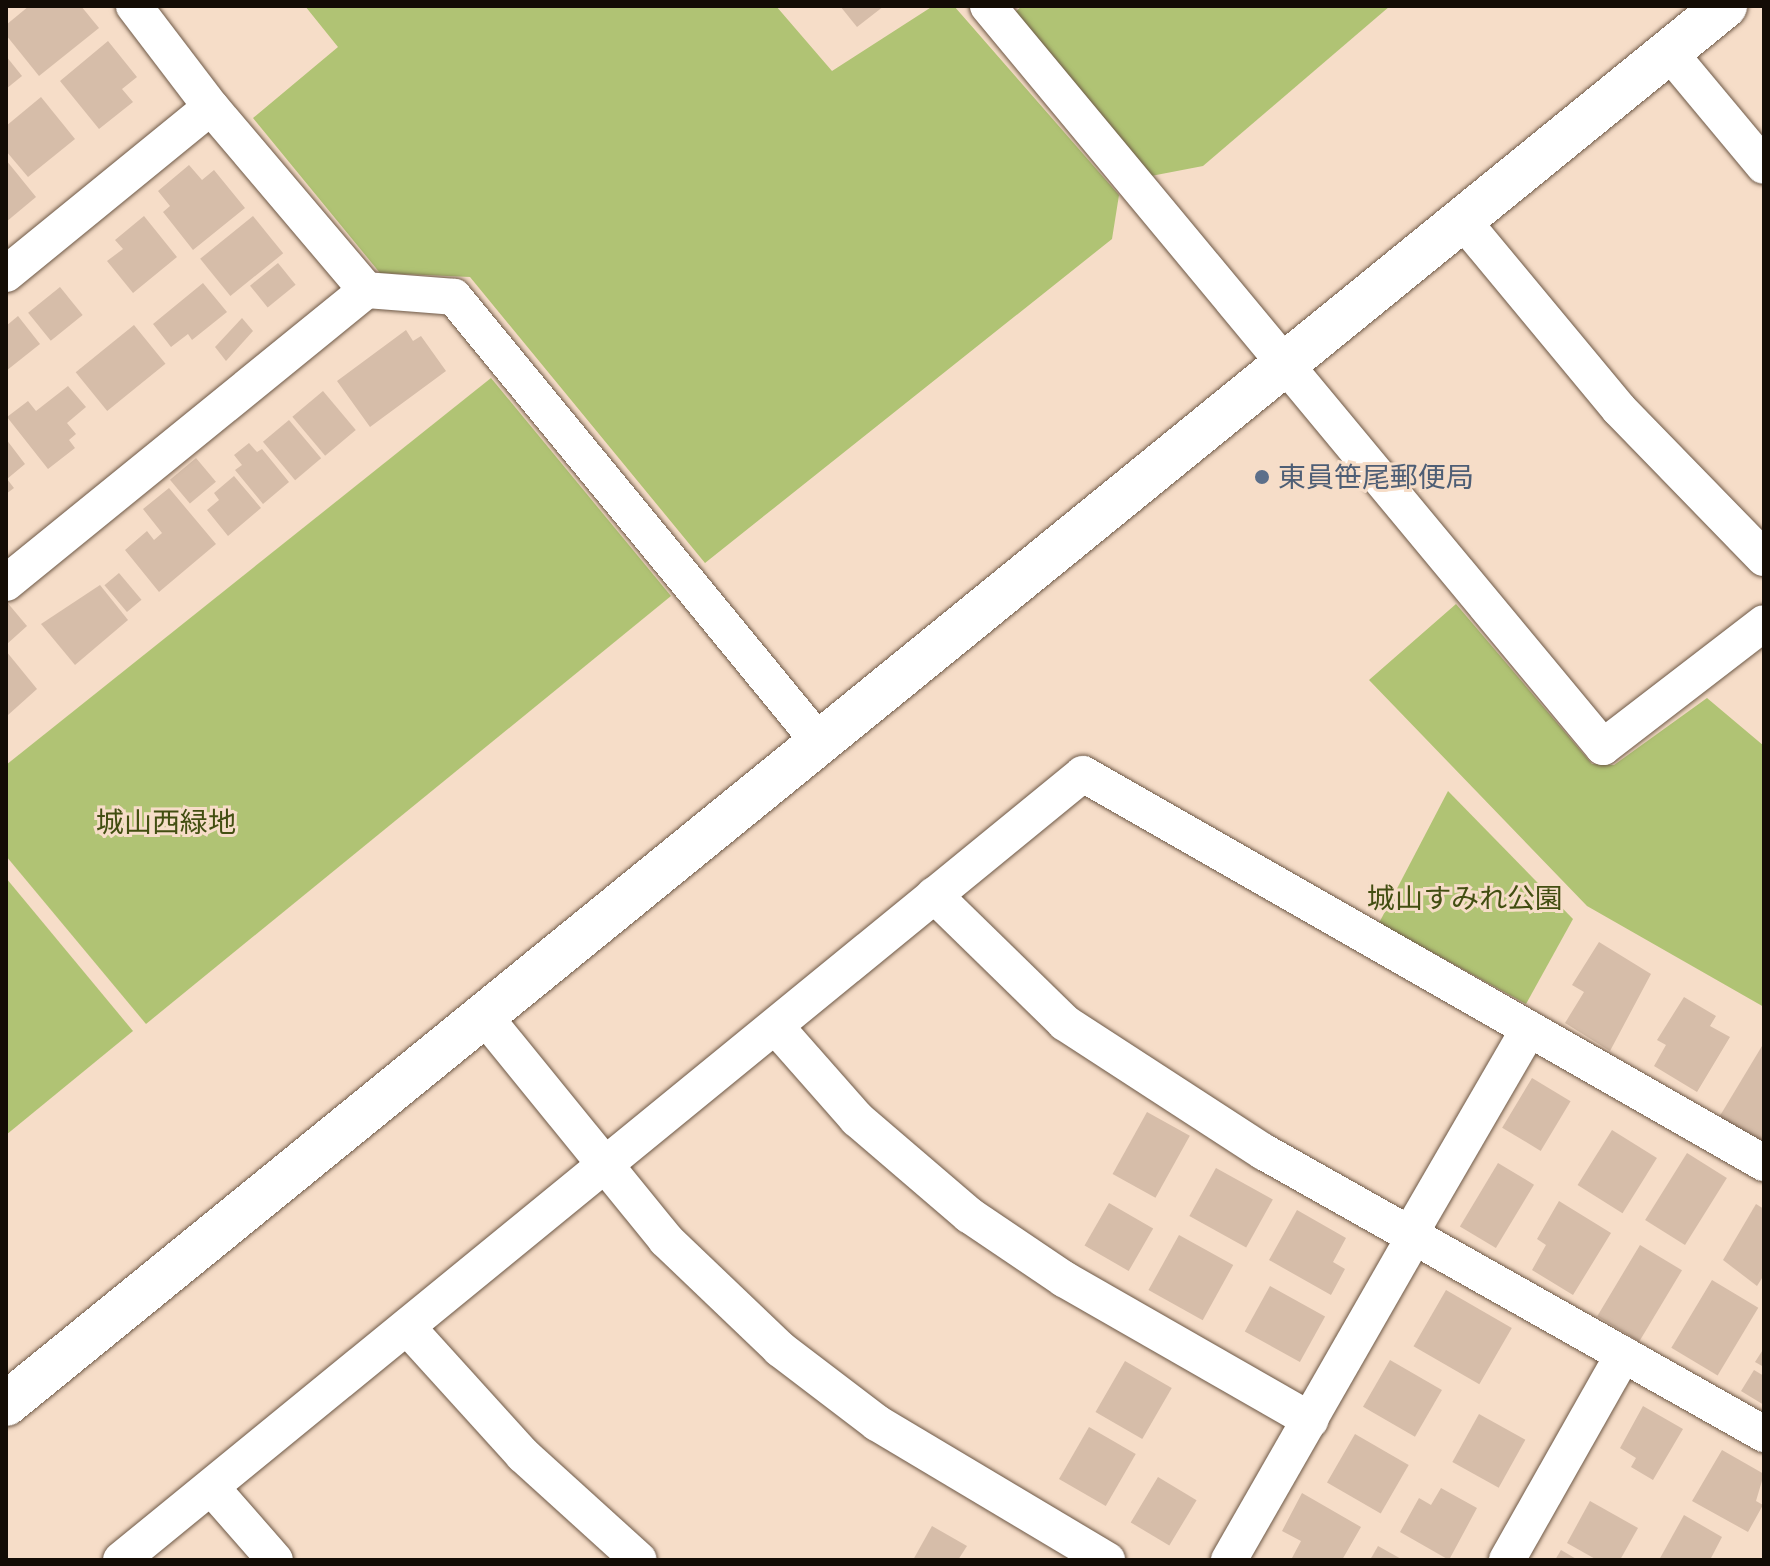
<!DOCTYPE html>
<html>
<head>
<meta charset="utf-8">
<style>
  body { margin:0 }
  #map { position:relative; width:1770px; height:1566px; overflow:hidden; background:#f6ddc8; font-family:Ubuntu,"Noto Sans JP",sans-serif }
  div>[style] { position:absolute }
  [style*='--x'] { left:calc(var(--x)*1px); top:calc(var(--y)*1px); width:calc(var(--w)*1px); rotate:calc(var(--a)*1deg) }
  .green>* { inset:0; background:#b0c374 }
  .building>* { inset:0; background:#d6bda9; transform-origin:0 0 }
  .roads { filter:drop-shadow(0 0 2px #6d5846) drop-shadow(0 0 2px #6d5846) }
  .minor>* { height:36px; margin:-18px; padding:0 18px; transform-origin:18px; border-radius:18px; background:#fff }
  .tertiary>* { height:44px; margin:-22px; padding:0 22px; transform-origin:22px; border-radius:22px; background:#fff }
  .dots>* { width:22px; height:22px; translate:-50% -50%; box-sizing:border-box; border:4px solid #f6ddc8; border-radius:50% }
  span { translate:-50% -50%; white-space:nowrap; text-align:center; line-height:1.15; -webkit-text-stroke:6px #f6ddc8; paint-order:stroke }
  .service-label { font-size:28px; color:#4e5e75 }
  .left { translate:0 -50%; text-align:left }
  .park-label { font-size:28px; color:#424e11 }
  .frame { position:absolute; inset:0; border:8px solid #130c05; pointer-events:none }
</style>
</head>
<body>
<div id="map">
  <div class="green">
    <i style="clip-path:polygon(305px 6px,776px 6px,832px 71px,933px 6px,954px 6px,1119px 195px,1112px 239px,705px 563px,470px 277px,380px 273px,253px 118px,338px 47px)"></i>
    <i style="clip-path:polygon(1022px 6px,1390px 6px,1203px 166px,1151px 176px,1015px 12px)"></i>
    <i style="clip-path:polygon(491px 378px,671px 596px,146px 1024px,6px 856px,6px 765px)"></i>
    <i style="clip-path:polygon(1456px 604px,1592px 764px,1614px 765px,1707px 698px,1764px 746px,1764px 1007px,1587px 906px,1369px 680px)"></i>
    <i style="clip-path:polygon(1448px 791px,1573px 919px,1526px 1004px,1379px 923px)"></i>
    <i style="clip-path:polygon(6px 878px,133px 1031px,6px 1135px)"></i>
  </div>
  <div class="building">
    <i style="clip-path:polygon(29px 6px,81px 6px,99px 28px,39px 76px,6px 35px,6px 25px)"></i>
    <i style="clip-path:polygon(840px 6px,884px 6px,857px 27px)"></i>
    <i style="clip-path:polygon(108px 41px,137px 77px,122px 89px,133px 102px,99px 129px,60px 81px)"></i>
    <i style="clip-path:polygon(6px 56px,22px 76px,6px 89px)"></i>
    <i style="clip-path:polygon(41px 97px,75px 139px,28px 177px,6px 151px,6px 126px)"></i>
    <i style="clip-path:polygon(6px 160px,36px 197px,6px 222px)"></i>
    <i style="clip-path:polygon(189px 165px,202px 180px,214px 170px,245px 208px,193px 250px,163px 212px,170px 206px,158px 191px)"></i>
    <i style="clip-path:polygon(144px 216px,177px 257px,133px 293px,107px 261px,123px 249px,115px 240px)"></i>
    <i style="left:253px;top:216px;width:48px;height:68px;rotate:51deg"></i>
    <i style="left:278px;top:263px;width:28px;height:36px;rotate:51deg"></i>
    <i style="clip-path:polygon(203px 283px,227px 312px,192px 340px,188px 334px,171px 347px,153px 324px)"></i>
    <i style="left:60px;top:287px;width:36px;height:41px;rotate:51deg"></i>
    <i style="clip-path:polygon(18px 316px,40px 344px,6px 371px,6px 326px)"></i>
    <i style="clip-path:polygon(242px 318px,253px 331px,226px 361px,215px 347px)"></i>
    <i style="left:134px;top:325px;width:50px;height:75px;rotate:51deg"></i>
    <i style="clip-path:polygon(406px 330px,413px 341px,421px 336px,446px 371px,370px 427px,337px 381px)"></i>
    <i style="clip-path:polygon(68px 386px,86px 407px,67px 423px,76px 434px,69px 440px,75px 448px,48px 469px,7px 417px,28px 401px,36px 411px)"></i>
    <i style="left:323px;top:391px;width:51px;height:40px;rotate:50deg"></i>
    <i style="left:289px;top:420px;width:50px;height:34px;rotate:50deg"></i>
    <i style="clip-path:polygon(6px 439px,25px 464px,7px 479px,14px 488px,6px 494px)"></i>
    <i style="clip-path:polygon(249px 443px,257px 452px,262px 449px,289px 482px,263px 504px,235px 470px,242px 465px,234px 455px)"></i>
    <i style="left:196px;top:458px;width:31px;height:34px;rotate:50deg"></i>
    <i style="clip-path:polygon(234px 476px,261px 508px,228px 536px,207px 510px,219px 500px,214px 493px)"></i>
    <i style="clip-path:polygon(169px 488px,216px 544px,159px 592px,125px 550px,147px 531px,154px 540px,162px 533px,143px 509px)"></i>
    <i style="left:119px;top:573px;width:35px;height:19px;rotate:50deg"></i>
    <i style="clip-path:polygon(100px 585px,128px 620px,75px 665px,41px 624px)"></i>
    <i style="clip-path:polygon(6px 601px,27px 626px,7px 644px,6px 642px)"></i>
    <i style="clip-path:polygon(6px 651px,37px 689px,8px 715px,6px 713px)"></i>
    <i style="clip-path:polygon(1599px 942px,1651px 974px,1610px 1051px,1565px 1023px,1584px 992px,1572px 985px)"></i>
    <i style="clip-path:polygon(1684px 997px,1716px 1016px,1710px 1026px,1730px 1037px,1697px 1092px,1654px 1066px,1666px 1045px,1657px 1040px)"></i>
    <i style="clip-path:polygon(1762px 1046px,1764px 1047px,1764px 1148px,1715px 1124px)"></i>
    <i style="left:1532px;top:1078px;width:45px;height:58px;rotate:31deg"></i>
    <i style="left:1147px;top:1112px;width:49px;height:71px;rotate:29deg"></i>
    <i style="left:1612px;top:1130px;width:53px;height:65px;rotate:32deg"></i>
    <i style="left:1687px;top:1153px;width:47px;height:79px;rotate:32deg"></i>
    <i style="left:1498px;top:1163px;width:42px;height:74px;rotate:31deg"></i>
    <i style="left:1216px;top:1168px;width:65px;height:55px;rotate:29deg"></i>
    <i style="clip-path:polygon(1559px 1201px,1611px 1233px,1573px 1295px,1532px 1270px,1546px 1245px,1537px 1239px)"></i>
    <i style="left:1109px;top:1203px;width:51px;height:49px;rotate:30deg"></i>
    <i style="clip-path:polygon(1756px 1204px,1764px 1209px,1764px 1275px,1757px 1286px,1723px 1260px)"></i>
    <i style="clip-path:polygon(1297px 1210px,1346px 1238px,1333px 1262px,1345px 1269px,1331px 1295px,1269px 1260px)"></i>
    <i style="left:1179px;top:1235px;width:62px;height:63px;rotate:29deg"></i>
    <i style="left:1640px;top:1245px;width:49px;height:83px;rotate:31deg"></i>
    <i style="left:1712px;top:1280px;width:54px;height:79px;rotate:31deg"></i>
    <i style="left:1270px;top:1286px;width:63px;height:52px;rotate:29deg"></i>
    <i style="left:1446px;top:1290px;width:76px;height:65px;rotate:30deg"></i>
    <i style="clip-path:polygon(1764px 1348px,1764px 1367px,1755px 1362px)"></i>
    <i style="left:1390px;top:1360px;width:60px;height:54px;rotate:30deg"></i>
    <i style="left:1125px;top:1361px;width:54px;height:59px;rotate:30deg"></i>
    <i style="clip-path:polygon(1754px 1370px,1764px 1376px,1764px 1405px,1741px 1391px)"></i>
    <i style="clip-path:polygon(1643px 1406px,1683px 1429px,1653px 1480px,1631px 1467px,1636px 1458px,1620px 1448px)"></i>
    <i style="left:1479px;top:1414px;width:53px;height:55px;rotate:29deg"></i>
    <i style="left:1089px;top:1427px;width:54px;height:60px;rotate:30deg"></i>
    <i style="left:1355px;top:1434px;width:62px;height:56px;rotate:30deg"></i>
    <i style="clip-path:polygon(1722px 1450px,1764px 1474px,1756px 1501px,1763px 1505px,1748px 1532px,1692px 1501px)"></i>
    <i style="left:1158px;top:1477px;width:45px;height:53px;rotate:31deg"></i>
    <i style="clip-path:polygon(1441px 1488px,1477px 1508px,1449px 1560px,1400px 1532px,1419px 1498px,1431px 1505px)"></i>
    <i style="clip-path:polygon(1302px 1493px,1361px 1527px,1342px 1560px,1292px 1558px,1301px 1541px,1282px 1531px)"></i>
    <i style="clip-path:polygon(1590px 1501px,1638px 1528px,1620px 1560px,1597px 1560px,1567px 1543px)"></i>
    <i style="clip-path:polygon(1684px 1515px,1722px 1537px,1710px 1560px,1659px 1560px)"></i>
    <i style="clip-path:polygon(932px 1526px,967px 1546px,958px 1560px,913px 1560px)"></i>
    <i style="clip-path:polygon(1378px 1546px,1403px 1560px,1370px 1560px)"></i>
    <i style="clip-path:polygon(1561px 1550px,1578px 1560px,1555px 1560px)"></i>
  </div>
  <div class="roads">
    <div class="minor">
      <i style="--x:134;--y:6;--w:127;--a:52.7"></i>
      <i style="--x:211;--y:107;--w:240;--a:49.7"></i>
      <i style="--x:988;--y:6;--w:963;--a:50.31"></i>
      <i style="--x:1603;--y:747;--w:203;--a:-37.6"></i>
      <i style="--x:1669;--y:52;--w:148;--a:50.2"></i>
      <i style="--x:1463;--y:221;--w:244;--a:50.3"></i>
      <i style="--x:1619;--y:409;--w:208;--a:45.8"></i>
      <i style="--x:6;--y:274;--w:264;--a:-39.2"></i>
      <i style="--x:6;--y:583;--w:464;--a:-39.1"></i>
      <i style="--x:366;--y:290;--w:88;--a:4.5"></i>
      <i style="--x:454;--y:297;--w:577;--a:50.63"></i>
      <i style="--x:934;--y:895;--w:183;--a:44.3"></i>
      <i style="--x:1065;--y:1023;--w:237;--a:33"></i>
      <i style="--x:1264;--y:1152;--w:574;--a:29.42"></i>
      <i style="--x:485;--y:1017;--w:287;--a:50.9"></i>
      <i style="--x:666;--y:1240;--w:158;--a:43.7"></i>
      <i style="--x:780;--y:1349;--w:122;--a:37.3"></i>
      <i style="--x:877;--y:1423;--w:268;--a:30.8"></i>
      <i style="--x:776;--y:1027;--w:123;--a:48.6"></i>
      <i style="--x:857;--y:1119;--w:148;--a:40.6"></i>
      <i style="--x:969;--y:1215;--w:115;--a:34"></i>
      <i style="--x:1064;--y:1279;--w:284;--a:29.8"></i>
      <i style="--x:1410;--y:1234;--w:237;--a:-59.9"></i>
      <i style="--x:407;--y:1327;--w:173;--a:47.8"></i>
      <i style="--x:523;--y:1455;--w:156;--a:42.2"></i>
      <i style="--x:211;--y:1487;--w:97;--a:48.8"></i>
      <i style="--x:121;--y:1560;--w:1242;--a:-39.25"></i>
      <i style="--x:1083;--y:774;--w:784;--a:29.74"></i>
      <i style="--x:1229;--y:1560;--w:372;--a:-60.2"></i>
      <i style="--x:1507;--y:1560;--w:236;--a:-60.5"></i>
    </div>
    <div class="tertiary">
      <i style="--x:6;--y:1404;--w:2216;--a:-39.12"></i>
    </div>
  </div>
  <div class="dots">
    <i style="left:1262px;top:477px;background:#5c6f8a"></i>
  </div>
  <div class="service-label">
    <span class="left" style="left:1278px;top:477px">東員笹尾郵便局</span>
  </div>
  <div class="park-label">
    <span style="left:166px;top:822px">城山西緑地</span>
    <span style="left:1465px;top:898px">城山すみれ公園</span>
  </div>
  <div class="frame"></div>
</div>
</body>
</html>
